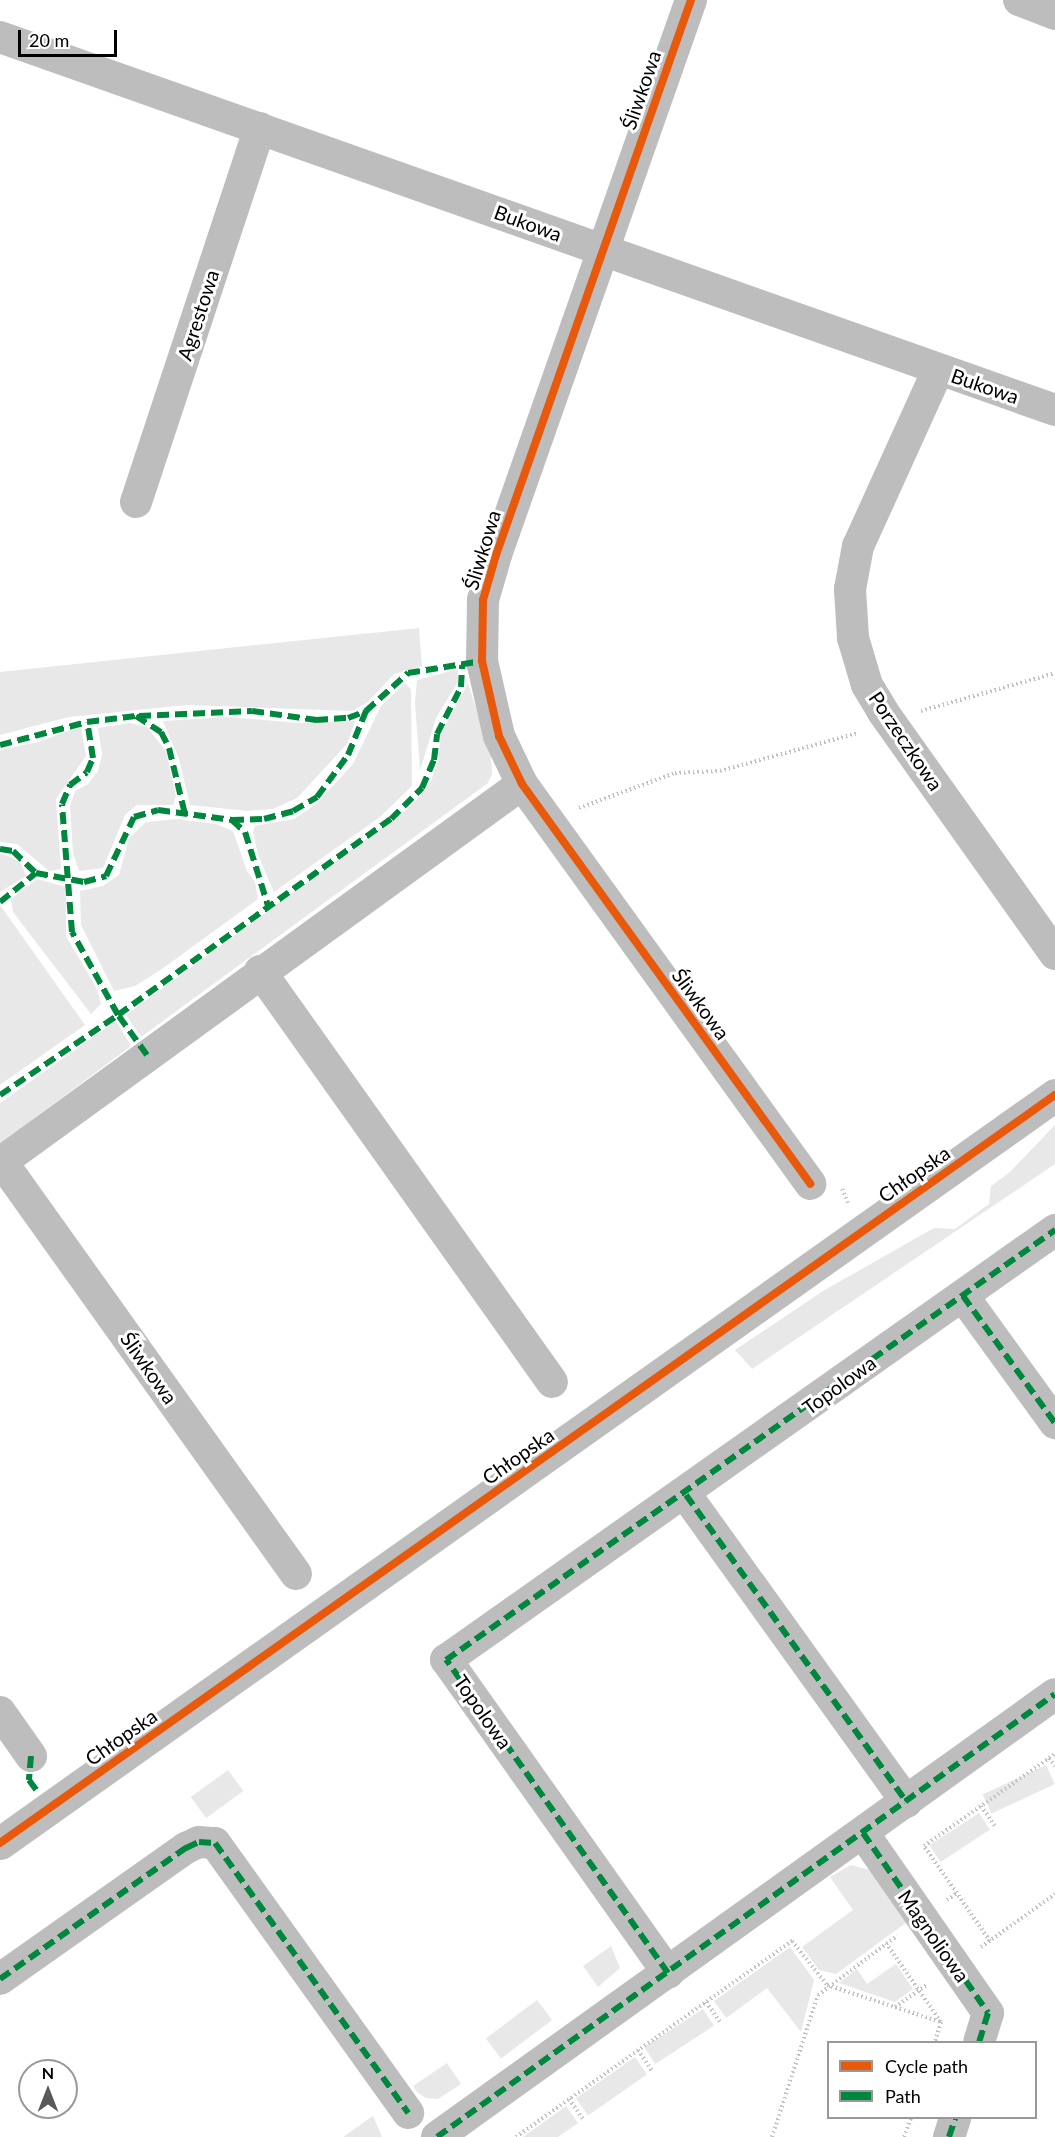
<!DOCTYPE html>
<html>
<head>
<meta charset="utf-8">
<style>
  body { margin:0 }
  #map { position:relative; width:1055px; height:2137px; overflow:hidden; background:#fff; font-family:Lato,sans-serif }
  div>[style] { position:absolute }
  [style*='--x'] { left:calc(var(--x)*1px); top:calc(var(--y)*1px); width:calc(var(--w)*1px); rotate:calc(var(--a)*1deg) }
  .green>* { inset:0; background:#e8e8e8; transform-origin:0 0 }
  .path>* { height:4px; margin-top:-2px; transform-origin:0; background:repeating-linear-gradient(90deg,#c2c2c2 0 1.5px,transparent 0 4.5px) }
  .minor>* { height:32px; margin:-16px; padding:0 16px; transform-origin:16px; border-radius:16px; background:#bdbdbd }
  .tertiary>* { height:33px; margin:-16.5px; padding:0 16.5px; transform-origin:16.5px; border-radius:16.5px; background:#bdbdbd }
  .quiet>* { height:6px; margin-top:-3px; transform-origin:0; background:repeating-linear-gradient(90deg,#00873e 0 12px,transparent 0 18px) }
  .cycleway>* { height:8px; margin:-4px; padding:0 4px; transform-origin:4px; border-radius:4px; background:#e8590c }
  span { translate:-50% -50%; white-space:nowrap; text-align:center; line-height:1.15; -webkit-text-stroke:6px #fff; paint-order:stroke }
  .street-label { font-size:20px; color:#000 }
  .legend { position:absolute; left:827px; top:2041px; width:210px; height:78px; box-sizing:border-box; background:#fff; border:2px solid #999; margin:0; padding:8px 10px; list-style:none; font-size:18px; color:#000 }
  .legend li { display:flex; align-items:center; gap:12px; height:30px }
  .legend b { width:30px; border:2px solid #999 }
  .north { position:absolute; left:18px; top:2059px; width:60px; height:60px; box-sizing:border-box; background:#fff; border:2px solid #999; border-radius:50%; rotate:0deg; font-size:16px; font-weight:700; line-height:24px; text-align:center; color:#000 }
  .north::after { content:''; display:block; margin:auto; width:21px; height:27px; background:#595959; clip-path:polygon(50% 0,100% 100%,50% 72%,0 100%) }
  .scale { position:absolute; left:18px; top:30px; width:99px; height:27px; box-sizing:border-box; border:3px solid #000; border-top:0; padding-left:8px; font-size:18px; line-height:21px; white-space:nowrap; color:#000; -webkit-text-stroke:4px #fff; paint-order:stroke }
</style>
</head>
<body>
<div id="map">
  <div class="green">
    <i style="clip-path:polygon(419px 628px,422px 666px,394px 674px,368px 702px,352px 711px,187px 705px,69px 717px,0 735px,0 672px)"></i>
    <i style="clip-path:polygon(458px 669px,458px 682px,436px 718px,420px 771px,415px 702px,417px 680px)"></i>
    <i style="clip-path:polygon(405px 683px,411px 689px,412px 786px,380px 817px,274px 892px,258px 855px,253px 832px,255px 826px,294px 819px,316px 804px,353px 764px,381px 706px)"></i>
    <i style="clip-path:polygon(468px 683px,491px 756px,492px 774px,488px 783px,141px 1037px,126px 1015px,411px 806px,430px 784px,438px 761px,441px 734px)"></i>
    <i style="clip-path:polygon(227px 717px,299px 723px,355px 721px,347px 744px,297px 798px,273px 809px,248px 811px,190px 805px,179px 759px,163px 721px)"></i>
    <i style="clip-path:polygon(130px 723px,147px 727px,166px 751px,176px 796px,173px 805px,137px 805px,125px 815px,103px 868px,79px 871px,73px 853px,70px 806px,75px 791px,88px 784px,98px 771px,102px 754px,98px 728px)"></i>
    <i style="clip-path:polygon(81px 726px,86px 756px,56px 799px,61px 869px,49px 871px,17px 844px,0 842px,0 750px,38px 742px)"></i>
    <i style="clip-path:polygon(177px 819px,216px 824px,233px 831px,247px 871px,255px 882px,258px 899px,162px 969px,135px 986px,114px 991px,81px 925px,80px 891px,103px 886px,119px 875px,129px 838px,146px 822px)"></i>
    <i style="clip-path:polygon(0 854px,12px 857px,22px 865px,26px 876px,0 892px)"></i>
    <i style="clip-path:polygon(37px 879px,66px 887px,66px 936px,97px 989px,101px 1004px,91px 1014px,13px 912px,11px 899px)"></i>
    <i style="clip-path:polygon(0 905px,85px 1025px,0 1085px)"></i>
    <i style="clip-path:polygon(116px 1021px,131px 1046px,0 1144px,0 1103px)"></i>
    <i style="clip-path:polygon(1055px 1125px,1055px 1164px,752px 1369px,735px 1350px,823px 1291px,934px 1228px,955px 1229px,989px 1204px,991px 1186px,1010px 1172px)"></i>
    <i style="left:1046px;top:1765px;width:21px;height:70px;rotate:65deg"></i>
    <i style="left:228px;top:1770px;width:26px;height:46px;rotate:54deg"></i>
    <i style="left:979px;top:1813px;width:20px;height:59px;rotate:57deg"></i>
    <i style="clip-path:polygon(851px 1865px,870px 1870px,907px 1922px,836px 1974px,819px 1970px,802px 1947px,853px 1910px,830px 1877px)"></i>
    <i style="clip-path:polygon(611px 1946px,620px 1968px,598px 1987px,583px 1966px)"></i>
    <i style="clip-path:polygon(790px 1947px,814px 1980px,801px 2032px,767px 1988px,726px 2018px,714px 2001px)"></i>
    <i style="clip-path:polygon(896px 1964px,913px 1989px,895px 2002px,839px 1983px,857px 1969px,867px 1984px)"></i>
    <i style="left:537px;top:2000px;width:25px;height:64px;rotate:53deg"></i>
    <i style="left:703px;top:2009px;width:20px;height:70px;rotate:57deg"></i>
    <i style="left:635px;top:2057px;width:21px;height:72px;rotate:55deg"></i>
    <i style="clip-path:polygon(447px 2063px,461px 2084px,438px 2099px,426px 2098px,417px 2092px,413px 2086px)"></i>
    <i style="clip-path:polygon(566px 2106px,578px 2123px,558px 2137px,523px 2137px)"></i>
    <i style="clip-path:polygon(373px 2116px,382px 2137px,343px 2137px)"></i>
  </div>
  <div class="path">
    <i style="--x:921;--y:711;--w:139;--a:-15.8"></i>
    <i style="--x:579;--y:808;--w:102;--a:-20"></i>
    <i style="--x:675;--y:773;--w:45;--a:-2.5"></i>
    <i style="--x:720;--y:771;--w:143;--a:-15.4"></i>
    <i style="--x:842;--y:1189;--w:15;--a:67"></i>
    <i style="--x:1049;--y:1758;--w:10;--a:53"></i>
    <i style="--x:981;--y:1806;--w:24;--a:55"></i>
    <i style="--x:947;--y:1900;--w:12;--a:-35"></i>
    <i style="--x:990;--y:1941;--w:116;--a:-124.8"></i>
    <i style="--x:924;--y:1846;--w:160;--a:-35.1"></i>
    <i style="--x:886;--y:1943;--w:96;--a:55.2"></i>
    <i style="--x:981;--y:1947;--w:91;--a:-35.6"></i>
    <i style="--x:706;--y:2002;--w:24;--a:55"></i>
    <i style="--x:895;--y:2007;--w:40;--a:-34.9"></i>
    <i style="--x:638;--y:2050;--w:25;--a:56"></i>
    <i style="--x:569;--y:2099;--w:24;--a:55"></i>
    <i style="--x:516;--y:2137;--w:339;--a:-35.4"></i>
    <i style="--x:792;--y:1941;--w:56;--a:51.5"></i>
    <i style="--x:827;--y:1985;--w:120;--a:18"></i>
    <i style="--x:941;--y:2022;--w:21;--a:107"></i>
    <i style="--x:772;--y:2137;--w:149;--a:-72.1"></i>
    <i style="--x:818;--y:1995;--w:99;--a:-36.8"></i>
    <i style="--x:904;--y:2137;--w:20;--a:-70"></i>
  </div>
  <div class="minor">
    <i style="--x:691;--y:0;--w:588;--a:109.36"></i>
    <i style="--x:496;--y:555;--w:47;--a:106.1"></i>
    <i style="--x:483;--y:600;--w:61;--a:90.9"></i>
    <i style="--x:482;--y:661;--w:77;--a:77.2"></i>
    <i style="--x:499;--y:736;--w:53;--a:64.4"></i>
    <i style="--x:522;--y:784;--w:493;--a:54.2"></i>
    <i style="--x:1019;--y:0;--w:39;--a:21"></i>
    <i style="--x:0;--y:37;--w:1119;--a:19.47"></i>
    <i style="--x:938;--y:370;--w:193;--a:114.4"></i>
    <i style="--x:858;--y:546;--w:44;--a:100.5"></i>
    <i style="--x:850;--y:589;--w:49;--a:86.5"></i>
    <i style="--x:853;--y:638;--w:49;--a:73.4"></i>
    <i style="--x:867;--y:685;--w:31;--a:59"></i>
    <i style="--x:883;--y:712;--w:297;--a:54.6"></i>
    <i style="--x:136;--y:502;--w:394;--a:-71.7"></i>
    <i style="--x:260;--y:971;--w:504;--a:54.61"></i>
    <i style="--x:2;--y:1162;--w:506;--a:54.49"></i>
    <i style="--x:0;--y:1163;--w:645;--a:-35.98"></i>
    <i style="--x:963;--y:1296;--w:157;--a:54.1"></i>
    <i style="--x:686;--y:1495;--w:378;--a:54.3"></i>
    <i style="--x:0;--y:1712;--w:54;--a:54.8"></i>
    <i style="--x:863;--y:1833;--w:219;--a:55.2"></i>
    <i style="--x:988;--y:2013;--w:30;--a:107"></i>
    <i style="--x:668;--y:1973;--w:384;--a:-125.3"></i>
    <i style="--x:446;--y:1660;--w:746;--a:-35.22"></i>
    <i style="--x:0;--y:1979;--w:228;--a:-35.2"></i>
    <i style="--x:186;--y:1848;--w:14;--a:-25"></i>
    <i style="--x:199;--y:1842;--w:16;--a:4"></i>
    <i style="--x:215;--y:1843;--w:332;--a:54.4"></i>
    <i style="--x:437;--y:2137;--w:760;--a:-35.63"></i>
    <i style="--x:949;--y:2137;--w:20;--a:-72"></i>
  </div>
  <div class="tertiary">
    <i style="--x:0;--y:1843;--w:1293;--a:-35.34"></i>
  </div>
  <div class="quiet">
    <i style="--x:139;--y:716;--w:113;--a:-2.5"></i>
    <i style="--x:252;--y:711;--w:65;--a:8"></i>
    <i style="--x:316;--y:720;--w:32;--a:-4"></i>
    <i style="--x:348;--y:718;--w:19;--a:-21"></i>
    <i style="--x:0;--y:745;--w:90;--a:-14.8"></i>
    <i style="--x:87;--y:722;--w:49;--a:-7"></i>
    <i style="--x:136;--y:716;--w:30;--a:33"></i>
    <i style="--x:161;--y:732;--w:18;--a:63"></i>
    <i style="--x:169;--y:748;--w:68;--a:76.4"></i>
    <i style="--x:232;--y:820;--w:18;--a:43"></i>
    <i style="--x:245;--y:832;--w:77;--a:72.7"></i>
    <i style="--x:0;--y:849;--w:13;--a:9"></i>
    <i style="--x:13;--y:851;--w:32;--a:44"></i>
    <i style="--x:36;--y:873;--w:49;--a:10.6"></i>
    <i style="--x:84;--y:882;--w:23;--a:-15"></i>
    <i style="--x:106;--y:876;--w:65;--a:-64.6"></i>
    <i style="--x:134;--y:817;--w:25;--a:-16"></i>
    <i style="--x:158;--y:810;--w:75;--a:7.7"></i>
    <i style="--x:232;--y:820;--w:32;--a:-2"></i>
    <i style="--x:264;--y:819;--w:30;--a:-15"></i>
    <i style="--x:293;--y:811;--w:28;--a:-30"></i>
    <i style="--x:317;--y:797;--w:52;--a:-53.6"></i>
    <i style="--x:348;--y:755;--w:48;--a:-67.8"></i>
    <i style="--x:366;--y:711;--w:57;--a:-42.1"></i>
    <i style="--x:408;--y:673;--w:75;--a:-9.2"></i>
    <i style="--x:0;--y:902;--w:46;--a:-38.9"></i>
    <i style="--x:147;--y:1055;--w:49;--a:-125.9"></i>
    <i style="--x:118;--y:1015;--w:336;--a:-35.7"></i>
    <i style="--x:391;--y:819;--w:44;--a:-45"></i>
    <i style="--x:422;--y:788;--w:30;--a:-67"></i>
    <i style="--x:434;--y:760;--w:26;--a:-83"></i>
    <i style="--x:437;--y:734;--w:53;--a:-62.9"></i>
    <i style="--x:461;--y:687;--w:22;--a:-87"></i>
    <i style="--x:0;--y:1095;--w:143;--a:-34.1"></i>
    <i style="--x:118;--y:1015;--w:95;--a:-119"></i>
    <i style="--x:72;--y:932;--w:128;--a:-94.5"></i>
    <i style="--x:62;--y:804;--w:21;--a:-67"></i>
    <i style="--x:70;--y:785;--w:21;--a:-37"></i>
    <i style="--x:87;--y:772;--w:15;--a:-67"></i>
    <i style="--x:93;--y:758;--w:36;--a:-99"></i>
    <i style="--x:963;--y:1296;--w:157;--a:54.1"></i>
    <i style="--x:686;--y:1495;--w:378;--a:54.3"></i>
    <i style="--x:31;--y:1756;--w:24;--a:95"></i>
    <i style="--x:29;--y:1780;--w:14;--a:54"></i>
    <i style="--x:863;--y:1833;--w:219;--a:55.2"></i>
    <i style="--x:988;--y:2013;--w:30;--a:107"></i>
    <i style="--x:668;--y:1973;--w:384;--a:-125.3"></i>
    <i style="--x:446;--y:1660;--w:746;--a:-35.22"></i>
    <i style="--x:0;--y:1979;--w:228;--a:-35.2"></i>
    <i style="--x:186;--y:1848;--w:14;--a:-25"></i>
    <i style="--x:199;--y:1842;--w:16;--a:4"></i>
    <i style="--x:215;--y:1843;--w:332;--a:54.4"></i>
    <i style="--x:437;--y:2137;--w:760;--a:-35.63"></i>
    <i style="--x:949;--y:2137;--w:20;--a:-72"></i>
  </div>
  <div class="cycleway">
    <i style="--x:691;--y:0;--w:588;--a:109.36"></i>
    <i style="--x:496;--y:555;--w:47;--a:106.1"></i>
    <i style="--x:483;--y:600;--w:61;--a:90.9"></i>
    <i style="--x:482;--y:661;--w:77;--a:77.2"></i>
    <i style="--x:499;--y:736;--w:53;--a:64.4"></i>
    <i style="--x:522;--y:784;--w:493;--a:54.2"></i>
    <i style="--x:0;--y:1843;--w:1293;--a:-35.34"></i>
  </div>
  <div class="street-label">
    <span style="left:641px;top:90px;rotate:-71deg">Śliwkowa</span>
    <span style="left:528px;top:223px;rotate:20deg">Bukowa</span>
    <span style="left:198px;top:315px;rotate:-72deg">Agrestowa</span>
    <span style="left:985px;top:386px;rotate:19deg">Bukowa</span>
    <span style="left:482px;top:550px;rotate:-73deg">Śliwkowa</span>
    <span style="left:906px;top:741px;rotate:56deg">Porzeczkowa</span>
    <span style="left:701px;top:1004px;rotate:54deg">Śliwkowa</span>
    <span style="left:914px;top:1174px;rotate:-35deg">Chłopska</span>
    <span style="left:149px;top:1368px;rotate:55deg">Śliwkowa</span>
    <span style="left:839px;top:1385px;rotate:-36deg">Topolowa</span>
    <span style="left:518px;top:1456px;rotate:-35deg">Chłopska</span>
    <span style="left:483px;top:1712px;rotate:55deg">Topolowa</span>
    <span style="left:121px;top:1737px;rotate:-35deg">Chłopska</span>
    <span style="left:934px;top:1936px;rotate:55deg">Magnoliowa</span>
  </div>
  <ul class="legend">
  <li><b style="height:8px;background:#e8590c"></b>Cycle path</li>
  <li><b style="height:8px;background:#00873e"></b>Path</li>
  </ul>
  <div class="north">N</div>
  <div class="scale">20 m</div>
</div>
</body>
</html>
